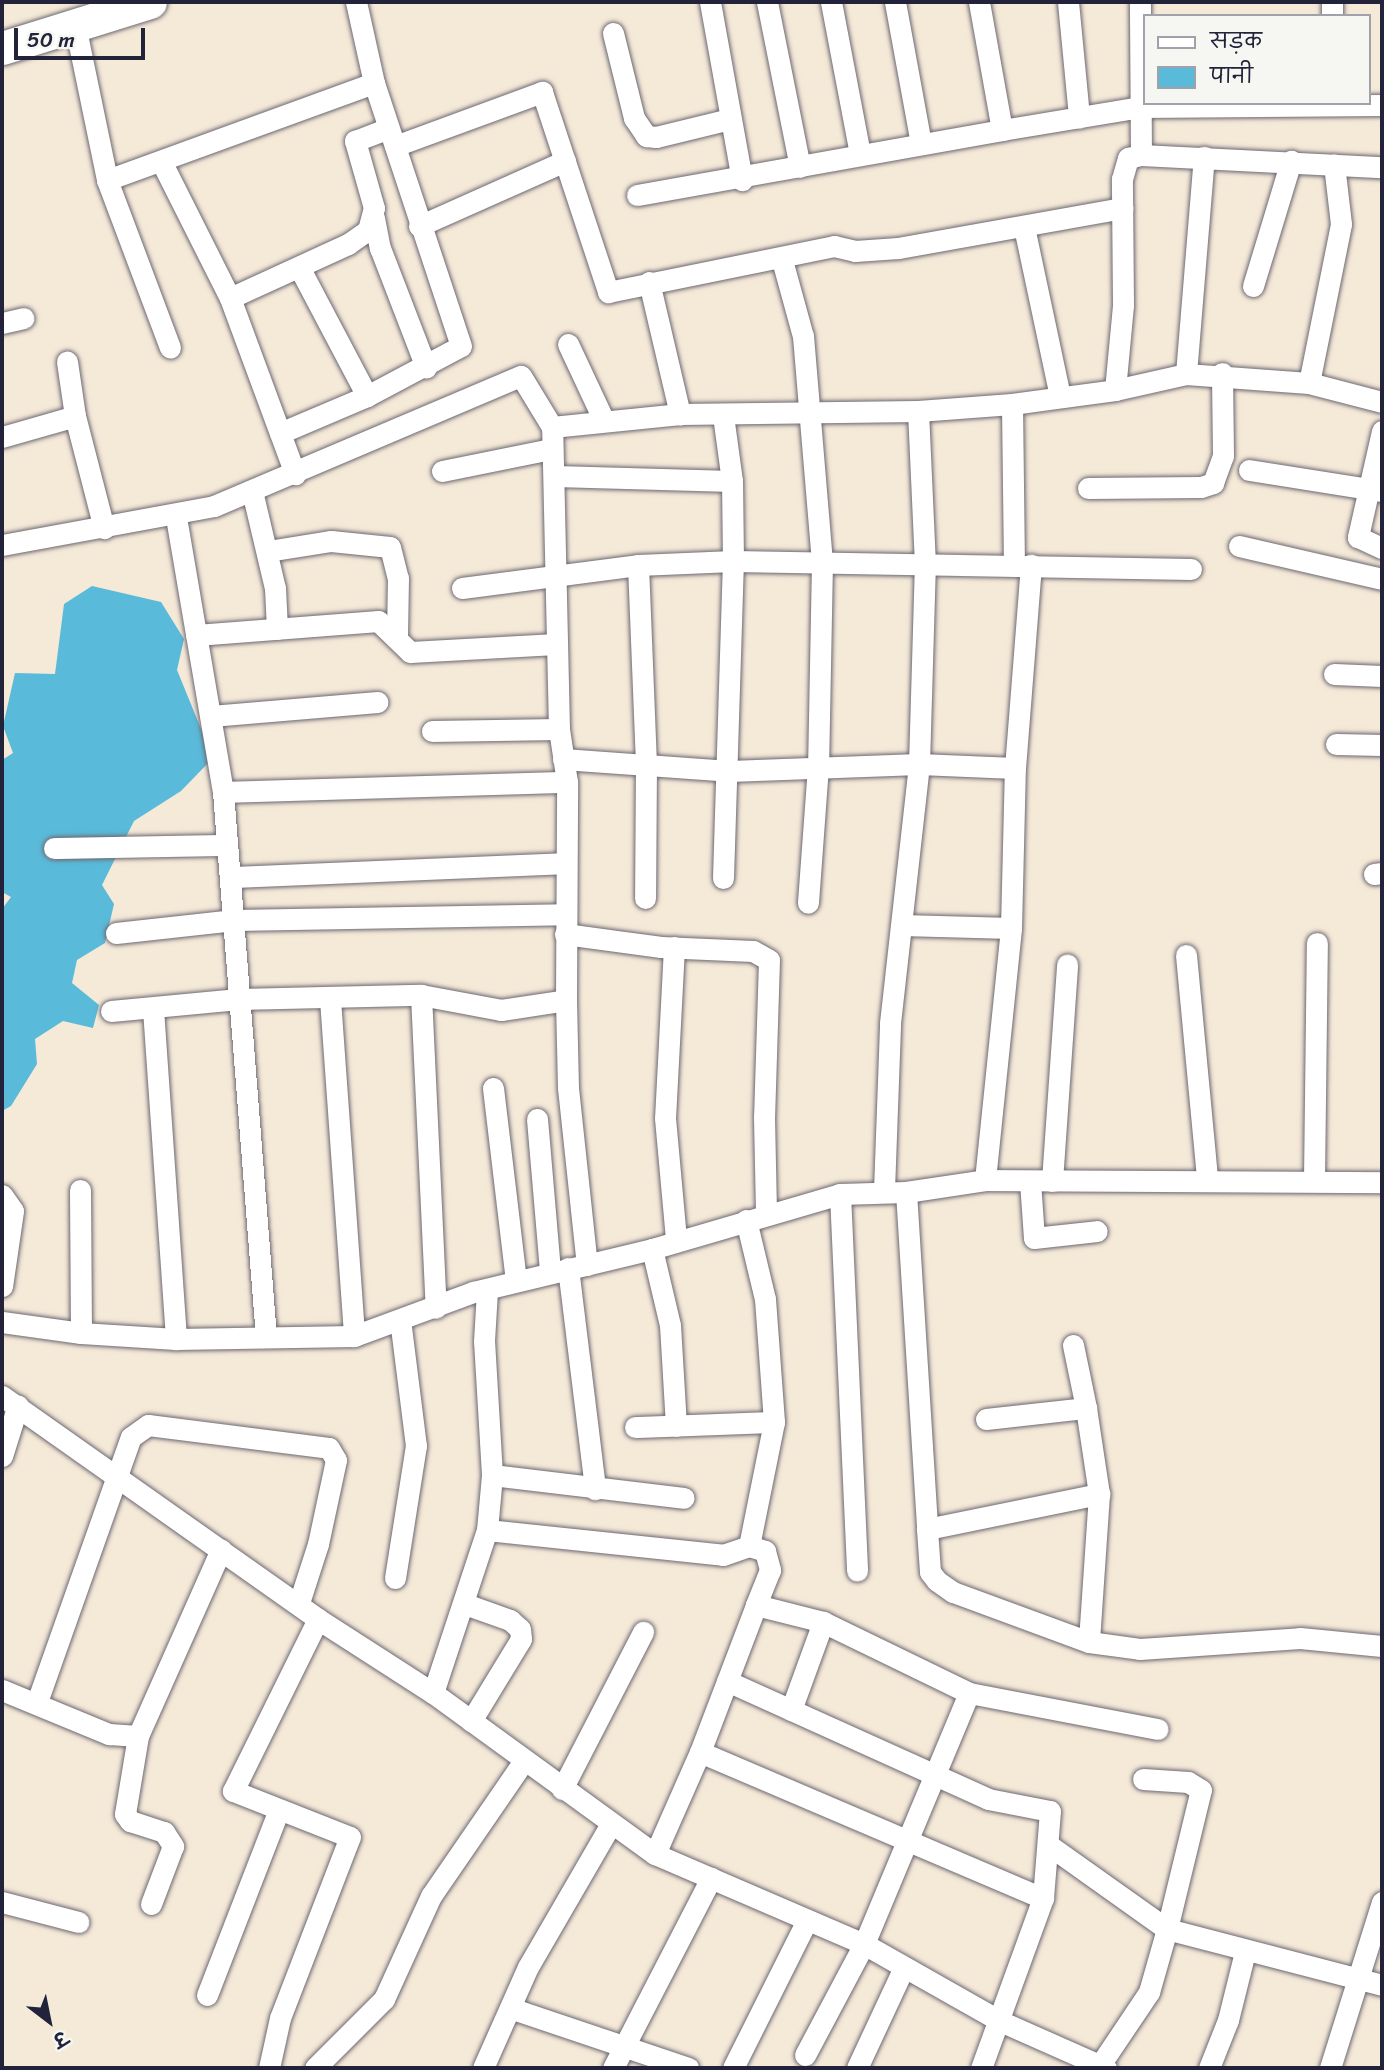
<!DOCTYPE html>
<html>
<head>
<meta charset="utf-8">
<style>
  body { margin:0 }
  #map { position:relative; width:1384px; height:2070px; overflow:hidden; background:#f5e9d8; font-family:Sriracha,"Playpen Sans Deva",sans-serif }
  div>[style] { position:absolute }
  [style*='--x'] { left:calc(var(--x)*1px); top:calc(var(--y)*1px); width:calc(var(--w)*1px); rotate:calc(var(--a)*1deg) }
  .water>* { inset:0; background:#5abad9 }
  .roads { filter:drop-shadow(0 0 2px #6c6872) drop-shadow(0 0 2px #6c6872) }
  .street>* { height:21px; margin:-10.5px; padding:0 10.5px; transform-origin:10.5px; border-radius:10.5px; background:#fff }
  .primary>* { height:33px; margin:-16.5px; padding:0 16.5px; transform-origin:16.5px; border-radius:16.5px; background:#fff }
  span { translate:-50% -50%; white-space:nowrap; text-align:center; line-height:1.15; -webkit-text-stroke:6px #f6f6f2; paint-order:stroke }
  .frame { position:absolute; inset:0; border:4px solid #22223b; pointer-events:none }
  .legend { position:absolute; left:1143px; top:14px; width:228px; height:91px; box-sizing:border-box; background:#f6f6f2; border:2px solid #a1a1a9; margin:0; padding:9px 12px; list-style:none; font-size:21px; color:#22223b }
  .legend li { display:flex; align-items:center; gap:14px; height:35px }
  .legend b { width:35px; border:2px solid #a1a1a9 }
  .north { position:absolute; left:14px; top:1986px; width:70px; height:70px; -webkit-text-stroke:5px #f6f6f2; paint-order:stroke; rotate:148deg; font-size:19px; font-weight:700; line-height:28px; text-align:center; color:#22223b }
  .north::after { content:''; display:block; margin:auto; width:24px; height:32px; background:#22223b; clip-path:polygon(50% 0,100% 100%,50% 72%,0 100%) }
  .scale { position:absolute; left:14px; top:28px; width:131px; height:32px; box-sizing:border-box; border:4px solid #22223b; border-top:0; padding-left:9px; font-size:21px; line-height:24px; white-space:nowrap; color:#22223b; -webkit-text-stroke:5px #f6f6f2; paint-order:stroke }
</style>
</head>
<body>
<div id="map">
  <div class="water">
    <i style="clip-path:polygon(92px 586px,161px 602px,184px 639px,177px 670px,213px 758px,181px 791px,134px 821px,102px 885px,114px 904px,105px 943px,77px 960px,72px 983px,99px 1005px,93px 1028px,63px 1021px,35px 1039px,37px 1064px,11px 1106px,2px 1111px,2px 909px,11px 897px,2px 892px,2px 760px,13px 753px,3px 726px,15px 673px,55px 674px,64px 604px)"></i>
  </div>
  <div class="roads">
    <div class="street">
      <i style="--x:710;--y:2;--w:181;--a:79.8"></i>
      <i style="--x:767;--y:2;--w:168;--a:78.7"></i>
      <i style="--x:831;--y:2;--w:155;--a:79.2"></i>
      <i style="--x:895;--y:2;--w:144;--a:79.6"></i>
      <i style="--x:1068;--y:2;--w:116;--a:84.5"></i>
      <i style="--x:1332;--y:2;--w:14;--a:90"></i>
      <i style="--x:75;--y:25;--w:158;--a:78.3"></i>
      <i style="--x:107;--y:180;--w:179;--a:69.4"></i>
      <i style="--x:613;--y:33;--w:88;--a:76.1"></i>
      <i style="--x:634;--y:118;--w:22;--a:56"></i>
      <i style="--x:646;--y:136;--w:10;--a:6"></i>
      <i style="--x:656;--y:137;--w:76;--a:-13.7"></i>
      <i style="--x:1002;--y:130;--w:141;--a:-9.4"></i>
      <i style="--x:1141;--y:107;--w:241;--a:-0.5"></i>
      <i style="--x:395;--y:146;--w:157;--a:-20.2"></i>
      <i style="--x:542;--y:92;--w:211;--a:71.7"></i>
      <i style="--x:608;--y:292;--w:231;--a:-11.5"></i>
      <i style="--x:834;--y:246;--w:22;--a:13"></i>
      <i style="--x:855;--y:251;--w:43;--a:-4"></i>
      <i style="--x:898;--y:248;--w:228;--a:-10.1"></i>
      <i style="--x:1141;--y:155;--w:241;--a:2.9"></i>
      <i style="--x:162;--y:163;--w:151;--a:63.3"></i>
      <i style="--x:230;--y:298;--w:188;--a:69.7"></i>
      <i style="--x:107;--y:180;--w:284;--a:-20"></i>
      <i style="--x:637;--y:195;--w:371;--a:-10.1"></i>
      <i style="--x:1002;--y:130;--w:130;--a:-100.2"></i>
      <i style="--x:374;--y:218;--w:31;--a:79"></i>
      <i style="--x:380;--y:248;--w:128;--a:68.9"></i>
      <i style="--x:419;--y:226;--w:160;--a:-24"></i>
      <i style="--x:1024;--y:227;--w:173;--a:78"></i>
      <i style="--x:782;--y:260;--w:79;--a:74.6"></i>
      <i style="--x:803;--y:336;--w:227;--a:85.2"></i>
      <i style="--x:822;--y:562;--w:204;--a:91.1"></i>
      <i style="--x:818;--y:766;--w:137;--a:94.2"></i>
      <i style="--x:299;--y:267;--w:146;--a:62.2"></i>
      <i style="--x:649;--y:282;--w:136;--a:76.8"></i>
      <i style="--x:1253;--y:286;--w:131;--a:-73.1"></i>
      <i style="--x:230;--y:298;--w:130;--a:-24.6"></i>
      <i style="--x:348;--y:244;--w:24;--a:-35"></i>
      <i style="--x:368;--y:230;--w:23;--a:-75"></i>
      <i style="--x:374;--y:208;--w:70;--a:-105.8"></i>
      <i style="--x:355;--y:141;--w:36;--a:-21"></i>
      <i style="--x:2;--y:323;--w:22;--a:-13"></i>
      <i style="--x:568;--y:344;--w:85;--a:64.9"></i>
      <i style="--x:1186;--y:374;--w:218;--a:-85.3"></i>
      <i style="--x:1309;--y:383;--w:162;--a:-78.6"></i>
      <i style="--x:1341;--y:224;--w:60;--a:-96.7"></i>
      <i style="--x:1115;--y:390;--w:85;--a:-84.6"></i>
      <i style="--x:1123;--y:305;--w:126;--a:-90.5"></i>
      <i style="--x:1122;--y:179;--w:22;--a:-74"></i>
      <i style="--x:1128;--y:158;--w:13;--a:-13"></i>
      <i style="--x:1141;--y:155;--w:153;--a:-90.4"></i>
      <i style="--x:1012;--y:404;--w:162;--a:89.3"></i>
      <i style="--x:75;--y:416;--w:116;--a:75.5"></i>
      <i style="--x:1382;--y:431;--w:109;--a:102.8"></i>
      <i style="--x:1358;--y:537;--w:26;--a:25"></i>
      <i style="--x:280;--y:433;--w:95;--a:-23"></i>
      <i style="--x:367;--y:396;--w:106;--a:-28"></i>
      <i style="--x:461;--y:346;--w:277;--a:-108.3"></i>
      <i style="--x:374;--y:83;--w:83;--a:-102.5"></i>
      <i style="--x:2;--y:437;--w:76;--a:-16"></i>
      <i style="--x:75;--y:416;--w:55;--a:-98.4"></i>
      <i style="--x:1249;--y:470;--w:135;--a:9"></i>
      <i style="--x:442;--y:471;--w:111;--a:-11.4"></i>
      <i style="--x:555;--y:476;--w:177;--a:1.6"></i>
      <i style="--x:1088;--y:488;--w:113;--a:-0.5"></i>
      <i style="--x:1201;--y:487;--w:13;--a:-18"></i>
      <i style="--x:1213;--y:483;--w:29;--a:-70"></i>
      <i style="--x:1223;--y:456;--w:83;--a:-90.7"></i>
      <i style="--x:252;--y:491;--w:100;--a:76.7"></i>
      <i style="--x:275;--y:588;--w:41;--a:87.2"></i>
      <i style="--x:176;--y:517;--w:279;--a:80.3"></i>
      <i style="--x:223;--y:792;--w:547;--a:85.49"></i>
      <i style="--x:2;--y:545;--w:216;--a:-10.4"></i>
      <i style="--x:214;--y:506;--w:333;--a:-23"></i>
      <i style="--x:521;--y:376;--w:60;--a:58.7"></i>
      <i style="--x:1239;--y:546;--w:147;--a:13"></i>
      <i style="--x:268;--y:551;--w:64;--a:-9"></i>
      <i style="--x:331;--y:541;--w:59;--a:5.8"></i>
      <i style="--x:390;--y:547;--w:32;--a:76"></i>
      <i style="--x:398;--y:578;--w:58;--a:91"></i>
      <i style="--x:638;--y:565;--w:199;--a:87.7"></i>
      <i style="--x:646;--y:764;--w:134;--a:90.4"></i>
      <i style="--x:462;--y:588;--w:177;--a:-7.4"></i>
      <i style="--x:638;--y:565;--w:95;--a:-2.4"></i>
      <i style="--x:733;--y:561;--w:458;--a:1"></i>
      <i style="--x:196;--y:635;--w:183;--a:-4.4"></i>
      <i style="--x:378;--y:621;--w:45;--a:44.1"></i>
      <i style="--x:410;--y:652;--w:146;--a:-3.1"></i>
      <i style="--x:1334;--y:674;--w:48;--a:2.4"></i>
      <i style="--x:211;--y:716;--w:167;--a:-4.8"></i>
      <i style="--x:432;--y:731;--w:127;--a:-0.9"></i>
      <i style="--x:1336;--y:744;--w:46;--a:1.2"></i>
      <i style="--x:563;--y:759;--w:166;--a:4.1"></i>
      <i style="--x:729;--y:771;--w:190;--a:-2.1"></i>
      <i style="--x:919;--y:764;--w:96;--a:2.4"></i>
      <i style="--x:223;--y:792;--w:344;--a:-1.7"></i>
      <i style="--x:54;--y:848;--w:171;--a:-1"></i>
      <i style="--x:1374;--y:874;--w:8;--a:-7"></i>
      <i style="--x:232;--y:877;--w:332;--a:-2.4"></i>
      <i style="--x:723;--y:878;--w:317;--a:-88.2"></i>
      <i style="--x:733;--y:561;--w:80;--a:-90.7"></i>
      <i style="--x:732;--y:481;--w:67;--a:-97.8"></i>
      <i style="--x:902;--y:925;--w:109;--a:1.6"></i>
      <i style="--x:116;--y:933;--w:119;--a:-6.3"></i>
      <i style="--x:234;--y:920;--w:331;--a:-1"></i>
      <i style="--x:565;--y:934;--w:97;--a:7.7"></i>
      <i style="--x:661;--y:947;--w:92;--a:2.5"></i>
      <i style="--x:753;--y:951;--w:18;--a:29"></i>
      <i style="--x:769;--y:960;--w:157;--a:91.8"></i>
      <i style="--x:764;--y:1117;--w:97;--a:88.8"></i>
      <i style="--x:674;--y:947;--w:171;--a:93"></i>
      <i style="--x:665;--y:1118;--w:121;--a:84.8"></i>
      <i style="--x:1186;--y:955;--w:225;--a:84.6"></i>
      <i style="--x:421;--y:995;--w:313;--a:87.3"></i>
      <i style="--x:330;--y:999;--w:338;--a:85.9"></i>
      <i style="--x:566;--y:1000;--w:88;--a:88.7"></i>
      <i style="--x:568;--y:1088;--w:178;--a:83.9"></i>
      <i style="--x:153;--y:1009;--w:331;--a:86"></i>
      <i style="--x:111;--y:1011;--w:128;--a:-5.4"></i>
      <i style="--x:238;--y:999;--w:183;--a:-1.3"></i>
      <i style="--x:421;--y:995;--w:81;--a:10.6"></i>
      <i style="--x:501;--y:1010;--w:66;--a:-8.7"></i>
      <i style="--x:566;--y:1000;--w:218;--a:-89.7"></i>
      <i style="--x:567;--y:782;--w:54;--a:-98.6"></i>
      <i style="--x:559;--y:729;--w:302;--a:-91.3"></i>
      <i style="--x:552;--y:427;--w:129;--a:-5.8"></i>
      <i style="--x:680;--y:414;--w:238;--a:-0.7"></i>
      <i style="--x:918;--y:411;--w:94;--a:-4.3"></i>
      <i style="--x:1012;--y:404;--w:104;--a:-7.7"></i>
      <i style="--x:1115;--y:390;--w:73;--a:-12.7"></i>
      <i style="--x:1186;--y:374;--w:123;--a:4.2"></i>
      <i style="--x:1309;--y:383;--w:75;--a:14.6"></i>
      <i style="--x:493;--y:1088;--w:194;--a:83.2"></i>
      <i style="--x:537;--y:1119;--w:153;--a:85.1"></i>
      <i style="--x:1314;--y:1179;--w:236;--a:-89.3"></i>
      <i style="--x:985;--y:1180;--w:253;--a:-84.1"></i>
      <i style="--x:1011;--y:928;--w:160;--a:-88.6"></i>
      <i style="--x:1015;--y:768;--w:204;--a:-85.5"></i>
      <i style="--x:1030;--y:1181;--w:57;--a:86"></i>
      <i style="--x:1034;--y:1238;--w:63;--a:-6.3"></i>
      <i style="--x:1052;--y:1181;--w:217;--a:-86"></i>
      <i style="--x:80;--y:1190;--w:143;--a:89.6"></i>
      <i style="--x:884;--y:1190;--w:167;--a:-87.9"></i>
      <i style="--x:890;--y:1023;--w:261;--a:-83.6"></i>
      <i style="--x:919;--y:764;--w:199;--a:-88.3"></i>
      <i style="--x:925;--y:565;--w:154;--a:-92.6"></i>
      <i style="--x:906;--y:1192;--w:338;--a:86.4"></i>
      <i style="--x:927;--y:1529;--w:43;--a:86"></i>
      <i style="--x:930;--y:1572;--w:11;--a:52"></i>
      <i style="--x:937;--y:1581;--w:19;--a:35"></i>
      <i style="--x:953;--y:1592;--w:145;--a:20.2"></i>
      <i style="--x:1089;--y:1642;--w:51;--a:7.8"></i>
      <i style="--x:1140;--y:1649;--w:160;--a:-3.9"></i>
      <i style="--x:1300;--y:1638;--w:82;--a:5.6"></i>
      <i style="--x:840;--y:1194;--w:377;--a:87.4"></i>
      <i style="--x:2;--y:1195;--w:19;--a:55"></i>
      <i style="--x:13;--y:1211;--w:76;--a:98.3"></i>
      <i style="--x:746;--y:1220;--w:81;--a:76.5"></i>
      <i style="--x:765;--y:1299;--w:123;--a:85.8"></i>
      <i style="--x:774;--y:1422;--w:126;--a:101.4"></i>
      <i style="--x:652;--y:1249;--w:78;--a:76.7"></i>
      <i style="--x:670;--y:1325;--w:101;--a:86.6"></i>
      <i style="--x:568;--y:1268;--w:223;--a:83"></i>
      <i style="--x:2;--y:1322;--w:80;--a:7.9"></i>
      <i style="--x:81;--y:1333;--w:95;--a:3.6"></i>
      <i style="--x:176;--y:1339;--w:178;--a:-1"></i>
      <i style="--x:354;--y:1336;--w:127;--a:-20.3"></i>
      <i style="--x:473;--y:1292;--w:184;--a:-13.5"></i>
      <i style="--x:652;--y:1249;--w:196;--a:-16.3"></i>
      <i style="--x:840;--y:1194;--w:66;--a:-1.7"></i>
      <i style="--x:906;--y:1192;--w:80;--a:-8.6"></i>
      <i style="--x:985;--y:1180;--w:397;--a:0.3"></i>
      <i style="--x:1073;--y:1345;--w:64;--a:78.3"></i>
      <i style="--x:2;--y:1396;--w:387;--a:35.2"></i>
      <i style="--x:318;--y:1619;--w:137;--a:32.8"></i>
      <i style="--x:433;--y:1693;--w:274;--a:36"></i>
      <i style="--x:655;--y:1854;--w:228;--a:23.3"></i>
      <i style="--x:864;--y:1944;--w:156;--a:29.5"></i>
      <i style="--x:1000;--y:2021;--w:116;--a:23.9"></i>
      <i style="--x:986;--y:1419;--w:101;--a:-6.3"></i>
      <i style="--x:1086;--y:1408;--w:87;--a:81.4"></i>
      <i style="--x:1099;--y:1494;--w:148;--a:93.9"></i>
      <i style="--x:635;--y:1427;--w:139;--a:-2.1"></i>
      <i style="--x:2;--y:1456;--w:53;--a:-72.6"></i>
      <i style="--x:492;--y:1475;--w:193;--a:6.8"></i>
      <i style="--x:927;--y:1529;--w:176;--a:-11.5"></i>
      <i style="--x:487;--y:1530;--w:237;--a:6"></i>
      <i style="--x:723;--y:1555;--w:28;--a:-19"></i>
      <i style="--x:749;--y:1546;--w:17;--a:17"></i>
      <i style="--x:765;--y:1551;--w:20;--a:75"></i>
      <i style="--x:770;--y:1570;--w:38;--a:112"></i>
      <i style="--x:395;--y:1578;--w:134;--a:-81"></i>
      <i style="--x:416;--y:1446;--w:127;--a:-97.2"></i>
      <i style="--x:465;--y:1604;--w:48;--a:19.6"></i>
      <i style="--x:510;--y:1620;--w:13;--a:42"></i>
      <i style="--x:520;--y:1629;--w:10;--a:84"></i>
      <i style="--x:521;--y:1639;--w:96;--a:121.4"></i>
      <i style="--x:727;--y:1681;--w:286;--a:24.3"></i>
      <i style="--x:988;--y:1799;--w:63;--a:11"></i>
      <i style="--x:1050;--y:1811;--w:87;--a:94.6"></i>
      <i style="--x:2;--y:1690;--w:116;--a:22.4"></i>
      <i style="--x:109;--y:1734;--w:29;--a:4"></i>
      <i style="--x:138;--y:1736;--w:204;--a:-66"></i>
      <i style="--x:433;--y:1693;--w:172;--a:-71.7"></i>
      <i style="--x:487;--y:1530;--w:55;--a:-84.8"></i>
      <i style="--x:492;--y:1475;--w:134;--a:-93.4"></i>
      <i style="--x:484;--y:1341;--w:51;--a:-86.6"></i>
      <i style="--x:37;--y:1702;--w:281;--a:-70.5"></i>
      <i style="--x:131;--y:1437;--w:21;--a:-35"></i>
      <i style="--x:148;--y:1425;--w:182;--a:7.2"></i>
      <i style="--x:329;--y:1448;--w:14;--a:60"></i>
      <i style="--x:336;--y:1460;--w:86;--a:102.1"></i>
      <i style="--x:318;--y:1544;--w:62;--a:107.9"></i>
      <i style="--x:791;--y:1710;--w:94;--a:-70"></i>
      <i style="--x:138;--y:1736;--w:79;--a:99.5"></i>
      <i style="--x:125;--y:1814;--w:9;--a:54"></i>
      <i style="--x:130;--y:1821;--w:36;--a:18"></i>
      <i style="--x:164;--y:1832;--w:17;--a:57"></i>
      <i style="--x:173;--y:1846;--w:62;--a:110.8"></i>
      <i style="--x:700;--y:1752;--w:373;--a:23.1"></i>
      <i style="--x:1043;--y:1898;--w:181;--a:110"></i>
      <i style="--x:562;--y:1789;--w:177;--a:-62.7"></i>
      <i style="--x:1050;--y:1846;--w:143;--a:35.4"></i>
      <i style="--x:1167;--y:1929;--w:143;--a:-76.3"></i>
      <i style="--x:1201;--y:1790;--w:15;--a:-148"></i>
      <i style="--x:1188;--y:1782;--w:45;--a:-176.2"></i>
      <i style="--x:655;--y:1854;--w:111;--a:-66.2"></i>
      <i style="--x:700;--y:1752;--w:157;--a:-69.1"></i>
      <i style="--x:756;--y:1605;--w:69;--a:14.2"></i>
      <i style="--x:823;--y:1622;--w:162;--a:25.9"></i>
      <i style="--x:969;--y:1693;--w:192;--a:10.8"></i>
      <i style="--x:2;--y:1902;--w:79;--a:14.7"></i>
      <i style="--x:207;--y:1995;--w:199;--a:-68.8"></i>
      <i style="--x:510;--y:2008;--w:188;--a:18.6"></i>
      <i style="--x:805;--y:2055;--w:126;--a:-62"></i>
      <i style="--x:864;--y:1944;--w:272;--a:-67.3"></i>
      <i style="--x:269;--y:2068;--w:51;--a:-77.6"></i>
      <i style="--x:280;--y:2018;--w:194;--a:-68.9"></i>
      <i style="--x:350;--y:1837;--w:126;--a:-158.5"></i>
      <i style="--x:233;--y:1791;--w:192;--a:-63.7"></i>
      <i style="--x:315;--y:2068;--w:98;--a:-45"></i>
      <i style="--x:384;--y:1999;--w:113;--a:-65.5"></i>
      <i style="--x:431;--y:1896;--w:163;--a:-55.5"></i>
      <i style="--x:483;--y:2068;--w:111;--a:-66"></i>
      <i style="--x:528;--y:1967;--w:165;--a:-59.9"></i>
      <i style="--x:613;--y:2068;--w:214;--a:-62.7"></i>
      <i style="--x:733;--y:2068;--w:165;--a:-63.4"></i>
      <i style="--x:857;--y:2068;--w:111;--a:-65"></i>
      <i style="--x:1098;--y:2068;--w:92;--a:-56.1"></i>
      <i style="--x:1149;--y:1992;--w:66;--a:-74.1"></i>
      <i style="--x:1167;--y:1929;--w:222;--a:14.6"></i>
      <i style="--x:1209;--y:2068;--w:52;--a:-68.4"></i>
      <i style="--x:1228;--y:2020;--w:70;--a:-76"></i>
      <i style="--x:1330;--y:2068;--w:174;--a:-72.6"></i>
    </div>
    <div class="primary">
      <i style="--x:2;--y:48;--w:155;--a:-17.3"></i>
    </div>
  </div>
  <div class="frame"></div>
  <ul class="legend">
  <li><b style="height:9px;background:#fff"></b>सड़क</li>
  <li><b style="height:19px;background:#5abad9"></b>पानी</li>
  </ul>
  <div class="north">उ</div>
  <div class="scale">50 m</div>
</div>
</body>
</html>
